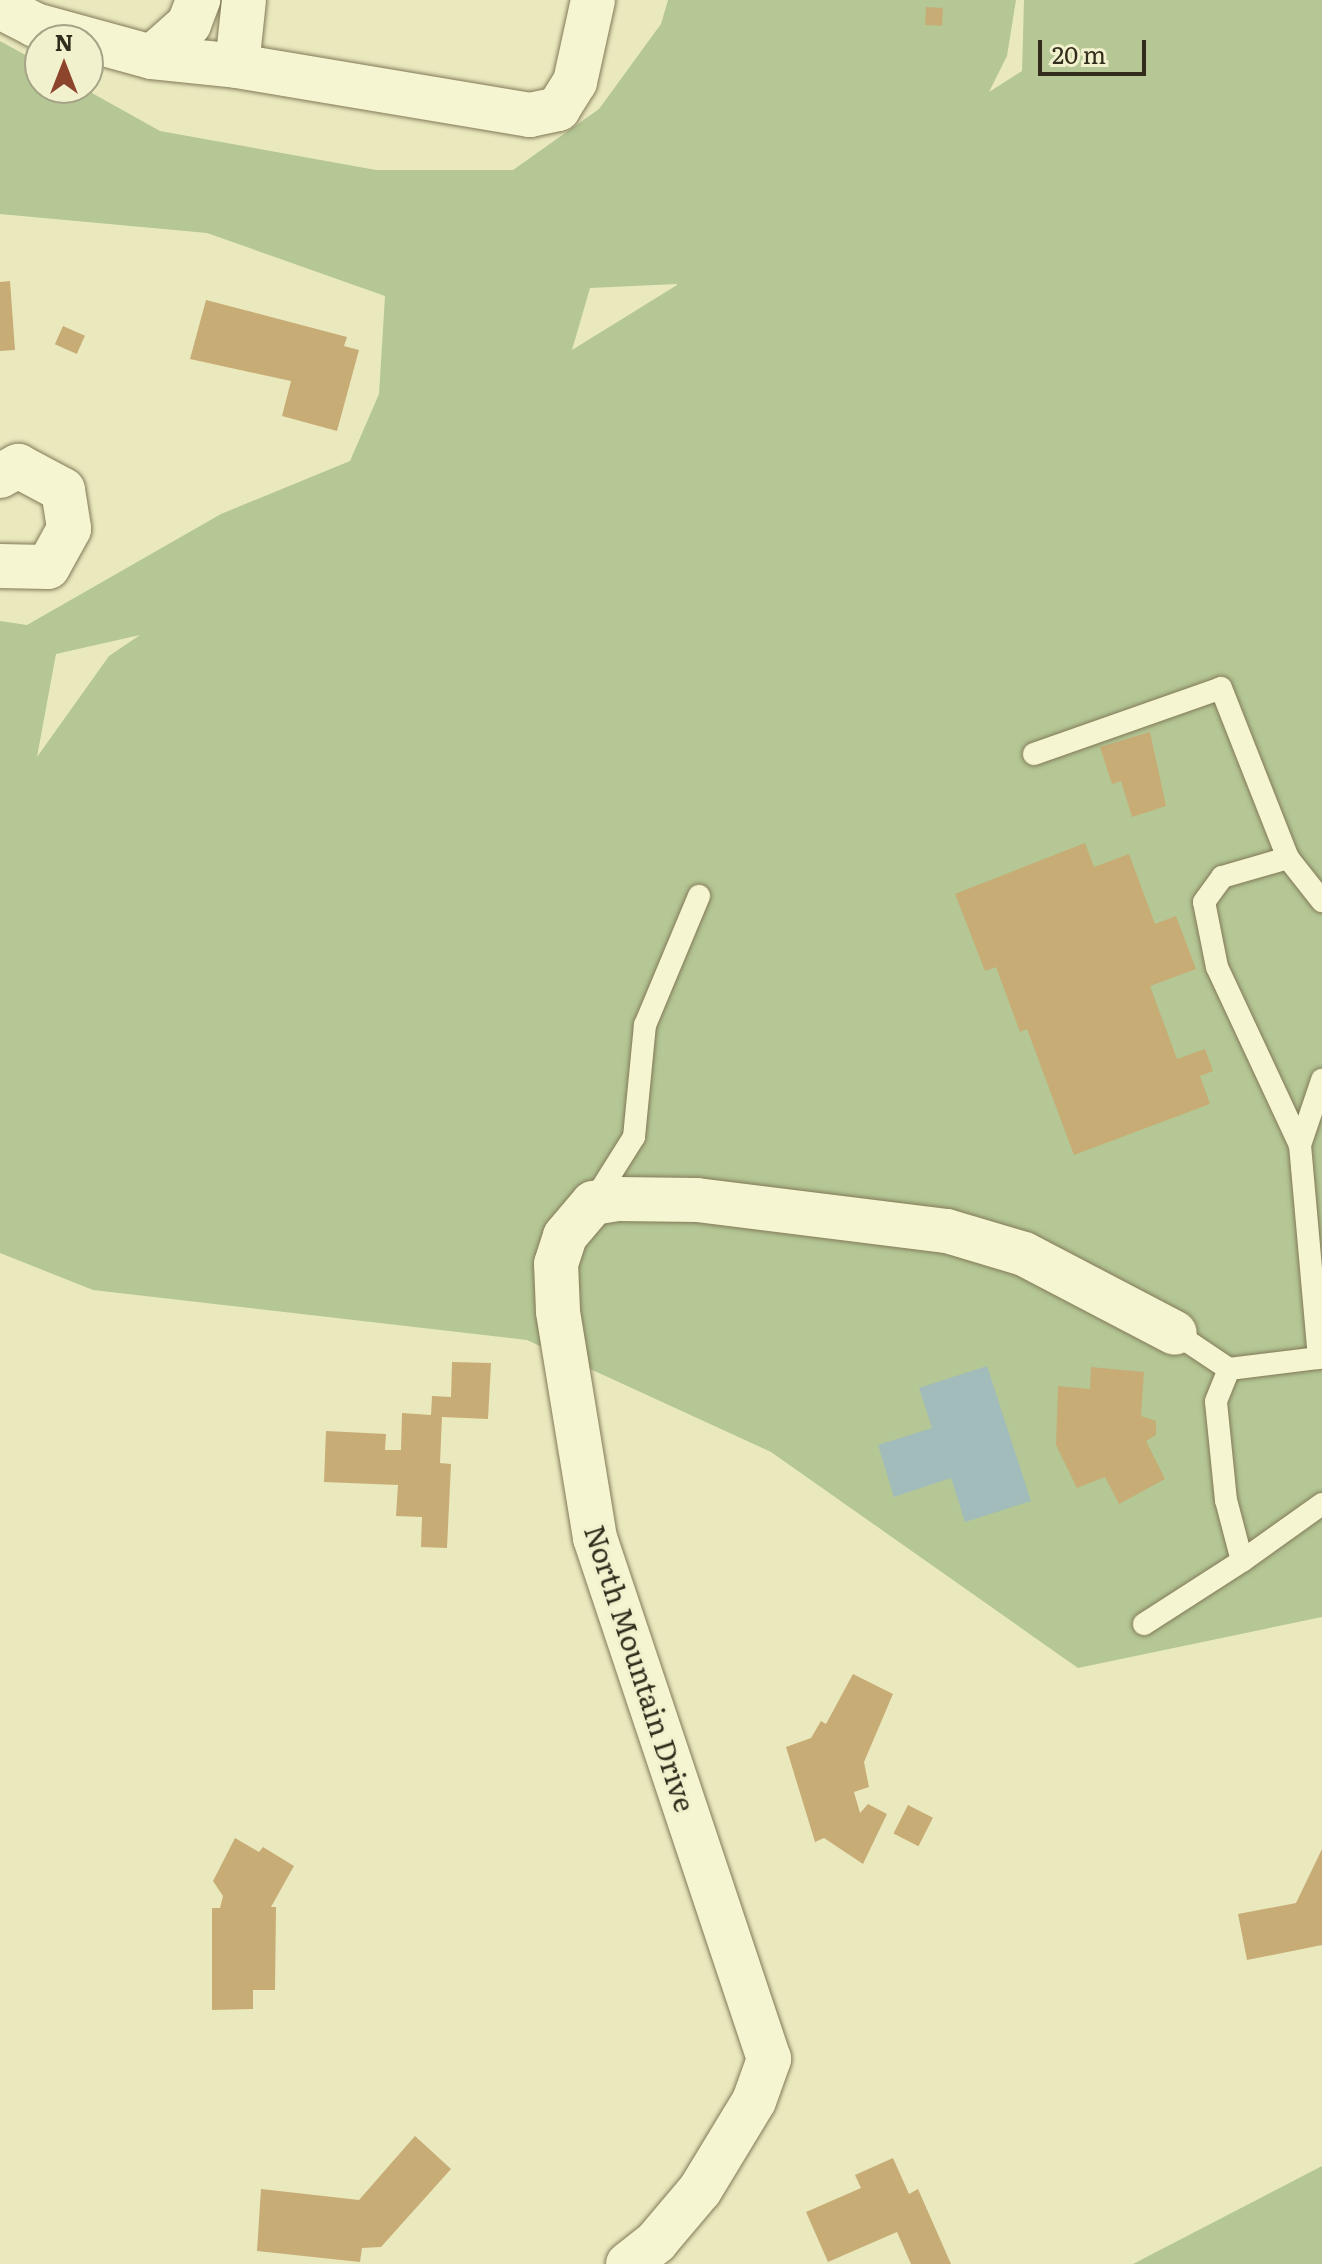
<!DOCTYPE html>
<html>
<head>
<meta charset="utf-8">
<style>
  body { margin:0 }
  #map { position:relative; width:1322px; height:2264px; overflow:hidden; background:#eae9be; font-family:Literata,serif }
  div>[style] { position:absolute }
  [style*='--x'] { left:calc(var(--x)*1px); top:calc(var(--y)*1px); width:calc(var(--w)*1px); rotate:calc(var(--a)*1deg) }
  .green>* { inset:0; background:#b4c794 }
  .water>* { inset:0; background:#a1bcbb }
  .building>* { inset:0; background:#c7ac76; transform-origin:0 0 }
  .roads { filter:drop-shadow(0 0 2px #827958) drop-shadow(0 0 2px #827958) }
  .lane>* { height:22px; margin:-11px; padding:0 11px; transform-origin:11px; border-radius:11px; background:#f6f5d1 }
  .street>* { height:44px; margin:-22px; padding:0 22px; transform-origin:22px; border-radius:22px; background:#f6f5d1 }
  span { translate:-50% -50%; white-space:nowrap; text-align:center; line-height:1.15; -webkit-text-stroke:6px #f2f1cd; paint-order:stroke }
  .street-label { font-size:28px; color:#322c1c }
  .north { position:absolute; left:24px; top:24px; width:80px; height:80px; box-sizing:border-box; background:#f2f1cd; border:2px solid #a5a286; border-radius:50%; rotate:0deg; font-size:22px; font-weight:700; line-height:32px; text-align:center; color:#322c1c }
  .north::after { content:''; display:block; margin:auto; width:28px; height:36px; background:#8d442c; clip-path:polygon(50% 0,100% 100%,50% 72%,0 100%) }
  .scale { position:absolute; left:1038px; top:40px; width:108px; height:36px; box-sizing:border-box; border:4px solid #322c1c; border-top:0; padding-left:10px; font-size:24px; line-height:28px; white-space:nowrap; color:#322c1c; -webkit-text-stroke:6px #f2f1cd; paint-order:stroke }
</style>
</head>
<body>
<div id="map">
  <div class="green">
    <i style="clip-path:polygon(evenodd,668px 0,1016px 0,1007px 56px,989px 92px,1022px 71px,1024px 0,1322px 0,1322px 1617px,1078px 1668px,771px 1452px,527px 1340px,93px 1290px,0 1253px,0 621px,27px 625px,221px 514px,350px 461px,379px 394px,385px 296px,207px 233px,0 214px,0 41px,40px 63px,40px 88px,83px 88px,160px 131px,376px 170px,513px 170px,599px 109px,661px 24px,668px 0,677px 284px,677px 285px,572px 350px,590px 288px,677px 284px,668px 0,140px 635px,109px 656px,37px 757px,56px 654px,140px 635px)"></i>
    <i style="clip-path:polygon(1322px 2166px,1322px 2264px,1133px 2264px)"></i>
  </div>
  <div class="water">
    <i style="clip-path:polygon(987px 1366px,1031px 1501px,965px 1522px,951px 1478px,894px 1497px,878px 1445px,932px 1428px,919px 1388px)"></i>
  </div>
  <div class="building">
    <i style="left:926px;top:7px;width:17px;height:18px;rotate:3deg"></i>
    <i style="clip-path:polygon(10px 281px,15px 350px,0 351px,0 282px)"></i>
    <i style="clip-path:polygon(206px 300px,347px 337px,344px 346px,359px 350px,337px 431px,282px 416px,291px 381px,190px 359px)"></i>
    <i style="left:63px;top:326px;width:24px;height:20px;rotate:24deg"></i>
    <i style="clip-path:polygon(1150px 732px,1166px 806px,1132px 817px,1121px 781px,1112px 784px,1100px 747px)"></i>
    <i style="clip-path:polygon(1085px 843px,1094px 867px,1129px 854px,1155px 924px,1176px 916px,1196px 969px,1150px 986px,1177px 1059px,1205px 1049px,1213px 1071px,1200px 1076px,1210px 1104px,1074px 1155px,1027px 1029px,1020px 1032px,996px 967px,985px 971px,955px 894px)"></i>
    <i style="clip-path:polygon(452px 1362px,491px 1363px,488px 1419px,442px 1417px,440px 1463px,451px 1464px,447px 1548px,421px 1547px,422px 1517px,396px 1516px,398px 1485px,324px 1482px,326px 1431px,386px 1434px,385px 1450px,401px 1450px,402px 1413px,431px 1415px,432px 1396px,451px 1397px)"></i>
    <i style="clip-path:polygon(1091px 1367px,1144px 1372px,1141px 1416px,1156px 1421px,1156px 1435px,1146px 1441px,1165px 1479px,1119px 1504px,1105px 1477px,1077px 1488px,1056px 1445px,1058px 1386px,1090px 1389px)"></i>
    <i style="clip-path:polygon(853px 1674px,893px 1694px,864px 1762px,869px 1787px,854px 1792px,860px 1813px,868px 1804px,887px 1814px,863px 1864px,824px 1838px,815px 1842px,786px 1747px,811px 1738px,821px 1721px,826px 1724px)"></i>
    <i style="left:908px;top:1805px;width:28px;height:32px;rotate:27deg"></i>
    <i style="clip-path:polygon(235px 1838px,259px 1852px,263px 1847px,294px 1866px,271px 1907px,276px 1907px,275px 1990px,253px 1990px,253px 2009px,212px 2010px,212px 1908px,220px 1908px,223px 1896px,213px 1881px)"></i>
    <i style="clip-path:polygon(1322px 1849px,1322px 1945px,1247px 1960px,1238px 1914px,1296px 1903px)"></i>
    <i style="clip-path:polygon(415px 2136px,451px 2169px,381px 2247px,362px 2248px,360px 2262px,257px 2251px,261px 2189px,359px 2200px)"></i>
    <i style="clip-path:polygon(893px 2158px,909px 2194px,918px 2189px,951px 2264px,911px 2264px,897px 2232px,828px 2262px,806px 2212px,861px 2188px,855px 2175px)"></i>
  </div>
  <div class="roads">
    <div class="lane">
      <i style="--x:1034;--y:754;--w:198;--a:-19.4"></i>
      <i style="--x:1221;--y:688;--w:183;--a:68.5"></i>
      <i style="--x:1300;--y:1145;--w:69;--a:-71.3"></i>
      <i style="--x:593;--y:1202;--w:77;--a:-57.8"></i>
      <i style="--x:634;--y:1137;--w:113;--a:-84.4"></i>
      <i style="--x:645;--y:1025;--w:140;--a:-67.3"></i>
      <i style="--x:1175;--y:1333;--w:65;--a:33.7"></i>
      <i style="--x:1229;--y:1369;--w:91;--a:-7"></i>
      <i style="--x:1319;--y:1358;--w:214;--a:-95.1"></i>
      <i style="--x:1300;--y:1145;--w:196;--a:-115"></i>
      <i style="--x:1217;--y:967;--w:66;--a:-101.3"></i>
      <i style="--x:1204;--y:902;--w:31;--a:-54"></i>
      <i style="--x:1222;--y:877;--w:69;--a:-16.1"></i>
      <i style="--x:1288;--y:858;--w:55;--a:51.7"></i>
      <i style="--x:1229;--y:1369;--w:35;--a:112"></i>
      <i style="--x:1216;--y:1402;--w:99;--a:84.2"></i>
      <i style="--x:1226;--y:1500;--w:63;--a:75.3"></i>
      <i style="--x:1242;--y:1561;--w:98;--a:-35.5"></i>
      <i style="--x:1144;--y:1624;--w:117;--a:-32.7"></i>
    </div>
    <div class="street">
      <i style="--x:244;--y:0;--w:66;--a:96.1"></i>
      <i style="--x:237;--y:66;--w:297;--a:9.5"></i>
      <i style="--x:530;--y:115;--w:29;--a:-12"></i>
      <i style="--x:558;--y:109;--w:32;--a:-58"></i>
      <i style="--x:575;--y:82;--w:84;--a:-77.6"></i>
      <i style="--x:0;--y:7;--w:39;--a:27"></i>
      <i style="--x:35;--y:25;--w:121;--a:15.3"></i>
      <i style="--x:152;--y:57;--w:85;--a:6"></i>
      <i style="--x:152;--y:57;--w:50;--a:-41.7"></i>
      <i style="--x:189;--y:24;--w:26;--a:-69"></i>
      <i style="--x:0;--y:476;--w:21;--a:-29"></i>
      <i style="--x:18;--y:466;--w:51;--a:28.1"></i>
      <i style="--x:63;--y:490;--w:39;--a:81"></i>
      <i style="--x:69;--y:529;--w:43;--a:118.9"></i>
      <i style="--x:48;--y:567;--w:48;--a:-178.8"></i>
      <i style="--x:628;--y:2264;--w:36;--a:-38"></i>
      <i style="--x:656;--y:2242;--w:68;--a:-49.8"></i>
      <i style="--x:700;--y:2190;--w:104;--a:-58.8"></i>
      <i style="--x:754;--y:2101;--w:45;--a:-70.3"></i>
      <i style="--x:769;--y:2059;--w:549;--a:-108.47"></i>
      <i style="--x:595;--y:1538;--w:230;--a:-99.3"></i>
      <i style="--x:558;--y:1311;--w:47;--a:-92.4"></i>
      <i style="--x:556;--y:1264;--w:29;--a:-72"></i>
      <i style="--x:565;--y:1236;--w:43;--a:-49.7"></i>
      <i style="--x:593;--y:1203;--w:25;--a:-9"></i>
      <i style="--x:618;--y:1199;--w:79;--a:0.7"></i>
      <i style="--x:697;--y:1200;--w:252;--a:7.1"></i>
      <i style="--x:947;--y:1231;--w:80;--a:16.6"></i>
      <i style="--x:1024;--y:1254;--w:170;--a:27.6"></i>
    </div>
  </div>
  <div class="street-label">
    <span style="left:641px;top:1668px;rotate:72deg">North Mountain Drive</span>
  </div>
  <div class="north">N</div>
  <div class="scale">20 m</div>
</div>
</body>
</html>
